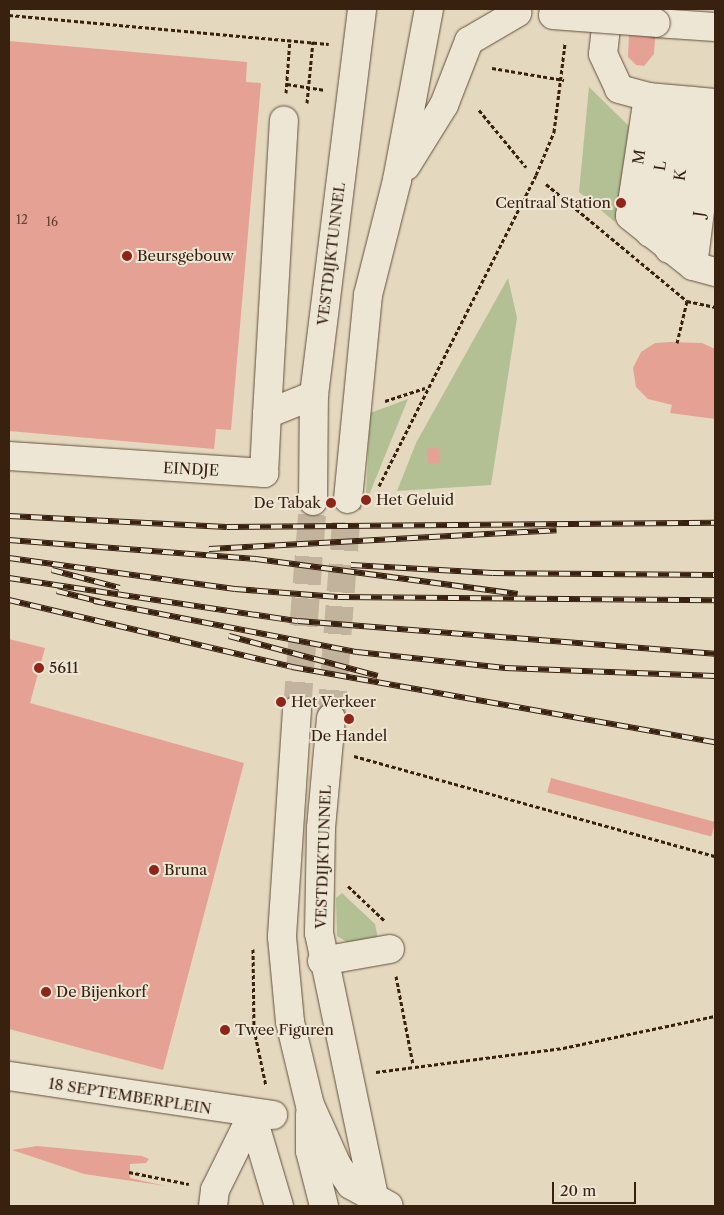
<!DOCTYPE html>
<html>
<head>
<meta charset="utf-8">
<style>
  body { margin:0 }
  #map { position:relative; width:724px; height:1215px; overflow:hidden; background:#e4d9bf; font-family:"Libre Caslon Text",serif }
  div>[style] { position:absolute }
  [style*='--x'] { left:calc(var(--x)*1px); top:calc(var(--y)*1px); width:calc(var(--w)*1px); rotate:calc(var(--a)*1deg) }
  .green>* { inset:0; background:#b2c094 }
  .building>* { inset:0; background:#e5a294; transform-origin:0 0 }
  .minor-tunnel>* { height:28px; margin-top:-14px; transform-origin:0; background:repeating-linear-gradient(90deg,#c2b49c 0 28px,transparent 0 42px) }
  .path>* { height:3px; margin-top:-1.5px; transform-origin:0; background:repeating-linear-gradient(90deg,#392110 0 4px,transparent 0 6.5px) }
  .roads { filter:drop-shadow(0 0 1px #644f3c) drop-shadow(0 0 1px #644f3c) }
  .minor>* { height:28px; margin:-14px; padding:0 14px; transform-origin:14px; border-radius:14px; background:#ede6d5 }
  .rail>* { height:5.5px; margin-top:-2.75px; transform-origin:0; background:repeating-linear-gradient(90deg,#ede6d5 0 11px,#392110 0 22px); box-sizing:border-box; border-block:1px solid #392110 }
  .bridges { filter:drop-shadow(0 0 1px #644f3c) drop-shadow(0 0 1px #644f3c) }
  .minor-bridge>* { height:28px; margin:-14px; padding:0 14px; transform-origin:14px; border-radius:14px; background:#ede6d5 }
  .dots>* { width:14px; height:14px; translate:-50% -50%; box-sizing:border-box; border:2px solid #ede6d5; border-radius:50% }
  span { translate:-50% -50%; white-space:nowrap; text-align:center; line-height:1.15; -webkit-text-stroke:4px #ede6d5; paint-order:stroke }
  .number-label { font-size:12px; color:#644131 }
  .number-label span { -webkit-text-stroke-width:0 }
  .street-label { font-size:15px; color:#392110 }
  .poi-label { font-size:15px; color:#392110 }
  .right { translate:-100% -50%; text-align:right }
  .left { translate:0 -50%; text-align:left }
  .frame { position:absolute; inset:0; border:10px solid #392110; pointer-events:none }
  .scale { position:absolute; left:552px; top:1182px; width:84px; height:22px; box-sizing:border-box; border:2px solid #392110; border-top:0; padding-left:6px; font-size:15px; line-height:18px; white-space:nowrap; color:#392110; -webkit-text-stroke:4px #ede6d5; paint-order:stroke }
</style>
</head>
<body>
<div id="map">
  <div class="green">
    <i style="clip-path:polygon(589px 87px,630px 127px,615px 222px,579px 192px)"></i>
    <i style="clip-path:polygon(508px 278px,517px 318px,491px 485px,397px 491px,416px 443px)"></i>
    <i style="clip-path:polygon(408px 399px,369px 495px,366px 495px,370px 413px)"></i>
    <i style="clip-path:polygon(342px 893px,375px 924px,378px 939px,347px 942px,337px 936px,336px 898px)"></i>
  </div>
  <div class="building">
    <i style="clip-path:polygon(630px 9px,657px 9px,654px 54px,644px 66px,636px 65px,628px 57px)"></i>
    <i style="clip-path:polygon(9px 41px,247px 62px,246px 82px,261px 83px,231px 430px,216px 429px,214px 449px,9px 431px)"></i>
    <i style="clip-path:polygon(671px 342px,702px 343px,715px 349px,715px 419px,670px 413px,672px 405px,648px 399px,636px 387px,633px 368px,641px 352px,655px 343px)"></i>
    <i style="left:439px;top:448px;width:15px;height:12px;rotate:86deg"></i>
    <i style="clip-path:polygon(9px 639px,45px 648px,30px 703px,244px 763px,163px 1070px,9px 1029px)"></i>
    <i style="left:551px;top:778px;width:170px;height:15px;rotate:15deg"></i>
    <i style="clip-path:polygon(37px 1146px,142px 1156px,149px 1159px,146px 1163px,130px 1164px,130px 1178px,166px 1186px,84px 1174px,12px 1150px)"></i>
  </div>
  <div class="minor-tunnel">
    <i style="--x:297;--y:710;--w:210;--a:-85.6"></i>
    <i style="--x:331;--y:718;--w:220;--a:-85.6"></i>
  </div>
  <div class="path">
    <i style="--x:9;--y:15;--w:321;--a:5.2"></i>
    <i style="--x:492;--y:68;--w:73;--a:9.5"></i>
    <i style="--x:287;--y:84;--w:37;--a:9"></i>
    <i style="--x:286;--y:93;--w:54;--a:-85.8"></i>
    <i style="--x:307;--y:103;--w:62;--a:-84.5"></i>
    <i style="--x:479;--y:110;--w:74;--a:50.5"></i>
    <i style="--x:546;--y:184;--w:183;--a:39.7"></i>
    <i style="--x:687;--y:301;--w:29;--a:12"></i>
    <i style="--x:677;--y:343;--w:43;--a:-76.6"></i>
    <i style="--x:385;--y:401;--w:42;--a:-18"></i>
    <i style="--x:379;--y:486;--w:348;--a:-63.2"></i>
    <i style="--x:536;--y:175;--w:47;--a:-67.3"></i>
    <i style="--x:554;--y:132;--w:89;--a:-82.9"></i>
    <i style="--x:354;--y:756;--w:375;--a:15.5"></i>
    <i style="--x:348;--y:886;--w:51;--a:43.4"></i>
    <i style="--x:253;--y:949;--w:80;--a:89.3"></i>
    <i style="--x:254;--y:1029;--w:58;--a:78.1"></i>
    <i style="--x:396;--y:976;--w:90;--a:79.1"></i>
    <i style="--x:376;--y:1072;--w:189;--a:-7.3"></i>
    <i style="--x:563;--y:1048;--w:155;--a:-11.9"></i>
    <i style="--x:129;--y:1172;--w:61;--a:11.3"></i>
  </div>
  <div class="roads">
    <div class="minor">
      <i style="--x:608;--y:9;--w:45;--a:96.3"></i>
      <i style="--x:603;--y:54;--w:38;--a:65"></i>
      <i style="--x:619;--y:89;--w:30;--a:15"></i>
      <i style="--x:648;--y:97;--w:67;--a:5.1"></i>
      <i style="--x:656;--y:23;--w:59;--a:3.9"></i>
      <i style="--x:648;--y:97;--w:120;--a:98.6"></i>
      <i style="--x:630;--y:216;--w:80;--a:38.4"></i>
      <i style="--x:693;--y:266;--w:23;--a:15"></i>
      <i style="--x:406;--y:166;--w:72;--a:-58.1"></i>
      <i style="--x:444;--y:105;--w:69;--a:-68.7"></i>
      <i style="--x:469;--y:41;--w:56;--a:-30.3"></i>
      <i style="--x:650;--y:233;--w:135;--a:-81.5"></i>
      <i style="--x:669;--y:249;--w:150;--a:-81.5"></i>
      <i style="--x:693;--y:266;--w:164;--a:-82.7"></i>
      <i style="--x:267;--y:414;--w:294;--a:-86.7"></i>
      <i style="--x:9;--y:456;--w:256;--a:3.8"></i>
      <i style="--x:264;--y:473;--w:59;--a:-87.1"></i>
      <i style="--x:267;--y:414;--w:51;--a:-22"></i>
      <i style="--x:348;--y:499;--w:205;--a:-84.4"></i>
      <i style="--x:368;--y:295;--w:119;--a:-75.8"></i>
      <i style="--x:397;--y:180;--w:174;--a:-79.4"></i>
      <i style="--x:313;--y:501;--w:106;--a:-89.5"></i>
      <i style="--x:314;--y:395;--w:389;--a:-82.9"></i>
      <i style="--x:297;--y:710;--w:227;--a:93.8"></i>
      <i style="--x:282;--y:937;--w:85;--a:84.6"></i>
      <i style="--x:290;--y:1022;--w:85;--a:76.5"></i>
      <i style="--x:310;--y:1105;--w:66;--a:65.8"></i>
      <i style="--x:337;--y:1165;--w:24;--a:55"></i>
      <i style="--x:351;--y:1185;--w:43;--a:28.9"></i>
      <i style="--x:331;--y:718;--w:110;--a:95.2"></i>
      <i style="--x:321;--y:828;--w:105;--a:91.1"></i>
      <i style="--x:319;--y:933;--w:279;--a:78.2"></i>
      <i style="--x:322;--y:961;--w:69;--a:-10"></i>
      <i style="--x:9;--y:1076;--w:267;--a:8.4"></i>
      <i style="--x:310;--y:1114;--w:37;--a:90"></i>
      <i style="--x:310;--y:1151;--w:57;--a:75.7"></i>
      <i style="--x:252;--y:1115;--w:95;--a:73.5"></i>
      <i style="--x:213;--y:1206;--w:16;--a:-83"></i>
      <i style="--x:215;--y:1190;--w:84;--a:-63.7"></i>
    </div>
  </div>
  <div class="rail">
    <i style="--x:9;--y:516;--w:218;--a:2.9"></i>
    <i style="--x:227;--y:527;--w:488;--a:-0.5"></i>
    <i style="--x:9;--y:540;--w:248;--a:4.4"></i>
    <i style="--x:256;--y:559;--w:264;--a:7.6"></i>
    <i style="--x:209;--y:549;--w:348;--a:-3.1"></i>
    <i style="--x:9;--y:558;--w:228;--a:7.8"></i>
    <i style="--x:235;--y:589;--w:103;--a:4.4"></i>
    <i style="--x:338;--y:597;--w:377;--a:0.5"></i>
    <i style="--x:351;--y:565;--w:142;--a:3.2"></i>
    <i style="--x:493;--y:573;--w:222;--a:0.5"></i>
    <i style="--x:52;--y:570;--w:70;--a:14.8"></i>
    <i style="--x:9;--y:578;--w:292;--a:8.5"></i>
    <i style="--x:298;--y:621;--w:418;--a:4.5"></i>
    <i style="--x:57;--y:591;--w:45;--a:14"></i>
    <i style="--x:9;--y:600;--w:291;--a:13.3"></i>
    <i style="--x:292;--y:667;--w:430;--a:10.1"></i>
    <i style="--x:94;--y:601;--w:268;--a:11"></i>
    <i style="--x:357;--y:652;--w:149;--a:6.2"></i>
    <i style="--x:505;--y:668;--w:210;--a:2.2"></i>
    <i style="--x:229;--y:636;--w:154;--a:15"></i>
  </div>
  <div class="bridges">
    <div class="minor-bridge">
      <i style="--x:553;--y:15;--w:103;--a:4.4"></i>
    </div>
  </div>
  <div class="dots">
    <i style="left:621px;top:203px;background:#8f2418"></i>
    <i style="left:127px;top:256px;background:#8f2418"></i>
    <i style="left:366px;top:500px;background:#8f2418"></i>
    <i style="left:331px;top:503px;background:#8f2418"></i>
    <i style="left:39px;top:668px;background:#8f2418"></i>
    <i style="left:281px;top:702px;background:#8f2418"></i>
    <i style="left:349px;top:719px;background:#8f2418"></i>
    <i style="left:154px;top:870px;background:#8f2418"></i>
    <i style="left:46px;top:992px;background:#8f2418"></i>
    <i style="left:225px;top:1030px;background:#8f2418"></i>
  </div>
  <div class="number-label">
    <span style="left:22px;top:220px">12</span>
    <span style="left:52px;top:222px">16</span>
  </div>
  <div class="street-label">
    <span style="left:639px;top:157px;rotate:-81deg">M</span>
    <span style="left:660px;top:166px;rotate:-82deg">L</span>
    <span style="left:680px;top:175px;rotate:-82deg">K</span>
    <span style="left:699px;top:214px;rotate:-82deg">J</span>
    <span style="left:331px;top:254px;rotate:-83deg">VESTDIJKTUNNEL</span>
    <span style="left:191px;top:469px;rotate:3deg">EINDJE</span>
    <span style="left:323px;top:857px;rotate:-88deg">VESTDIJKTUNNEL</span>
    <span style="left:130px;top:1096px;rotate:9deg">18 SEPTEMBERPLEIN</span>
  </div>
  <div class="poi-label">
    <span class="right" style="left:611px;top:203px">Centraal Station</span>
    <span class="left" style="left:137px;top:256px">Beursgebouw</span>
    <span class="left" style="left:376px;top:500px">Het Geluid</span>
    <span class="right" style="left:321px;top:503px">De Tabak</span>
    <span class="left" style="left:49px;top:668px">5611</span>
    <span class="left" style="left:291px;top:702px">Het Verkeer</span>
    <span style="left:349px;top:736px">De Handel</span>
    <span class="left" style="left:164px;top:870px">Bruna</span>
    <span class="left" style="left:56px;top:992px">De Bijenkorf</span>
    <span class="left" style="left:235px;top:1030px">Twee Figuren</span>
  </div>
  <div class="frame"></div>
  <div class="scale">20 m</div>
</div>
</body>
</html>
